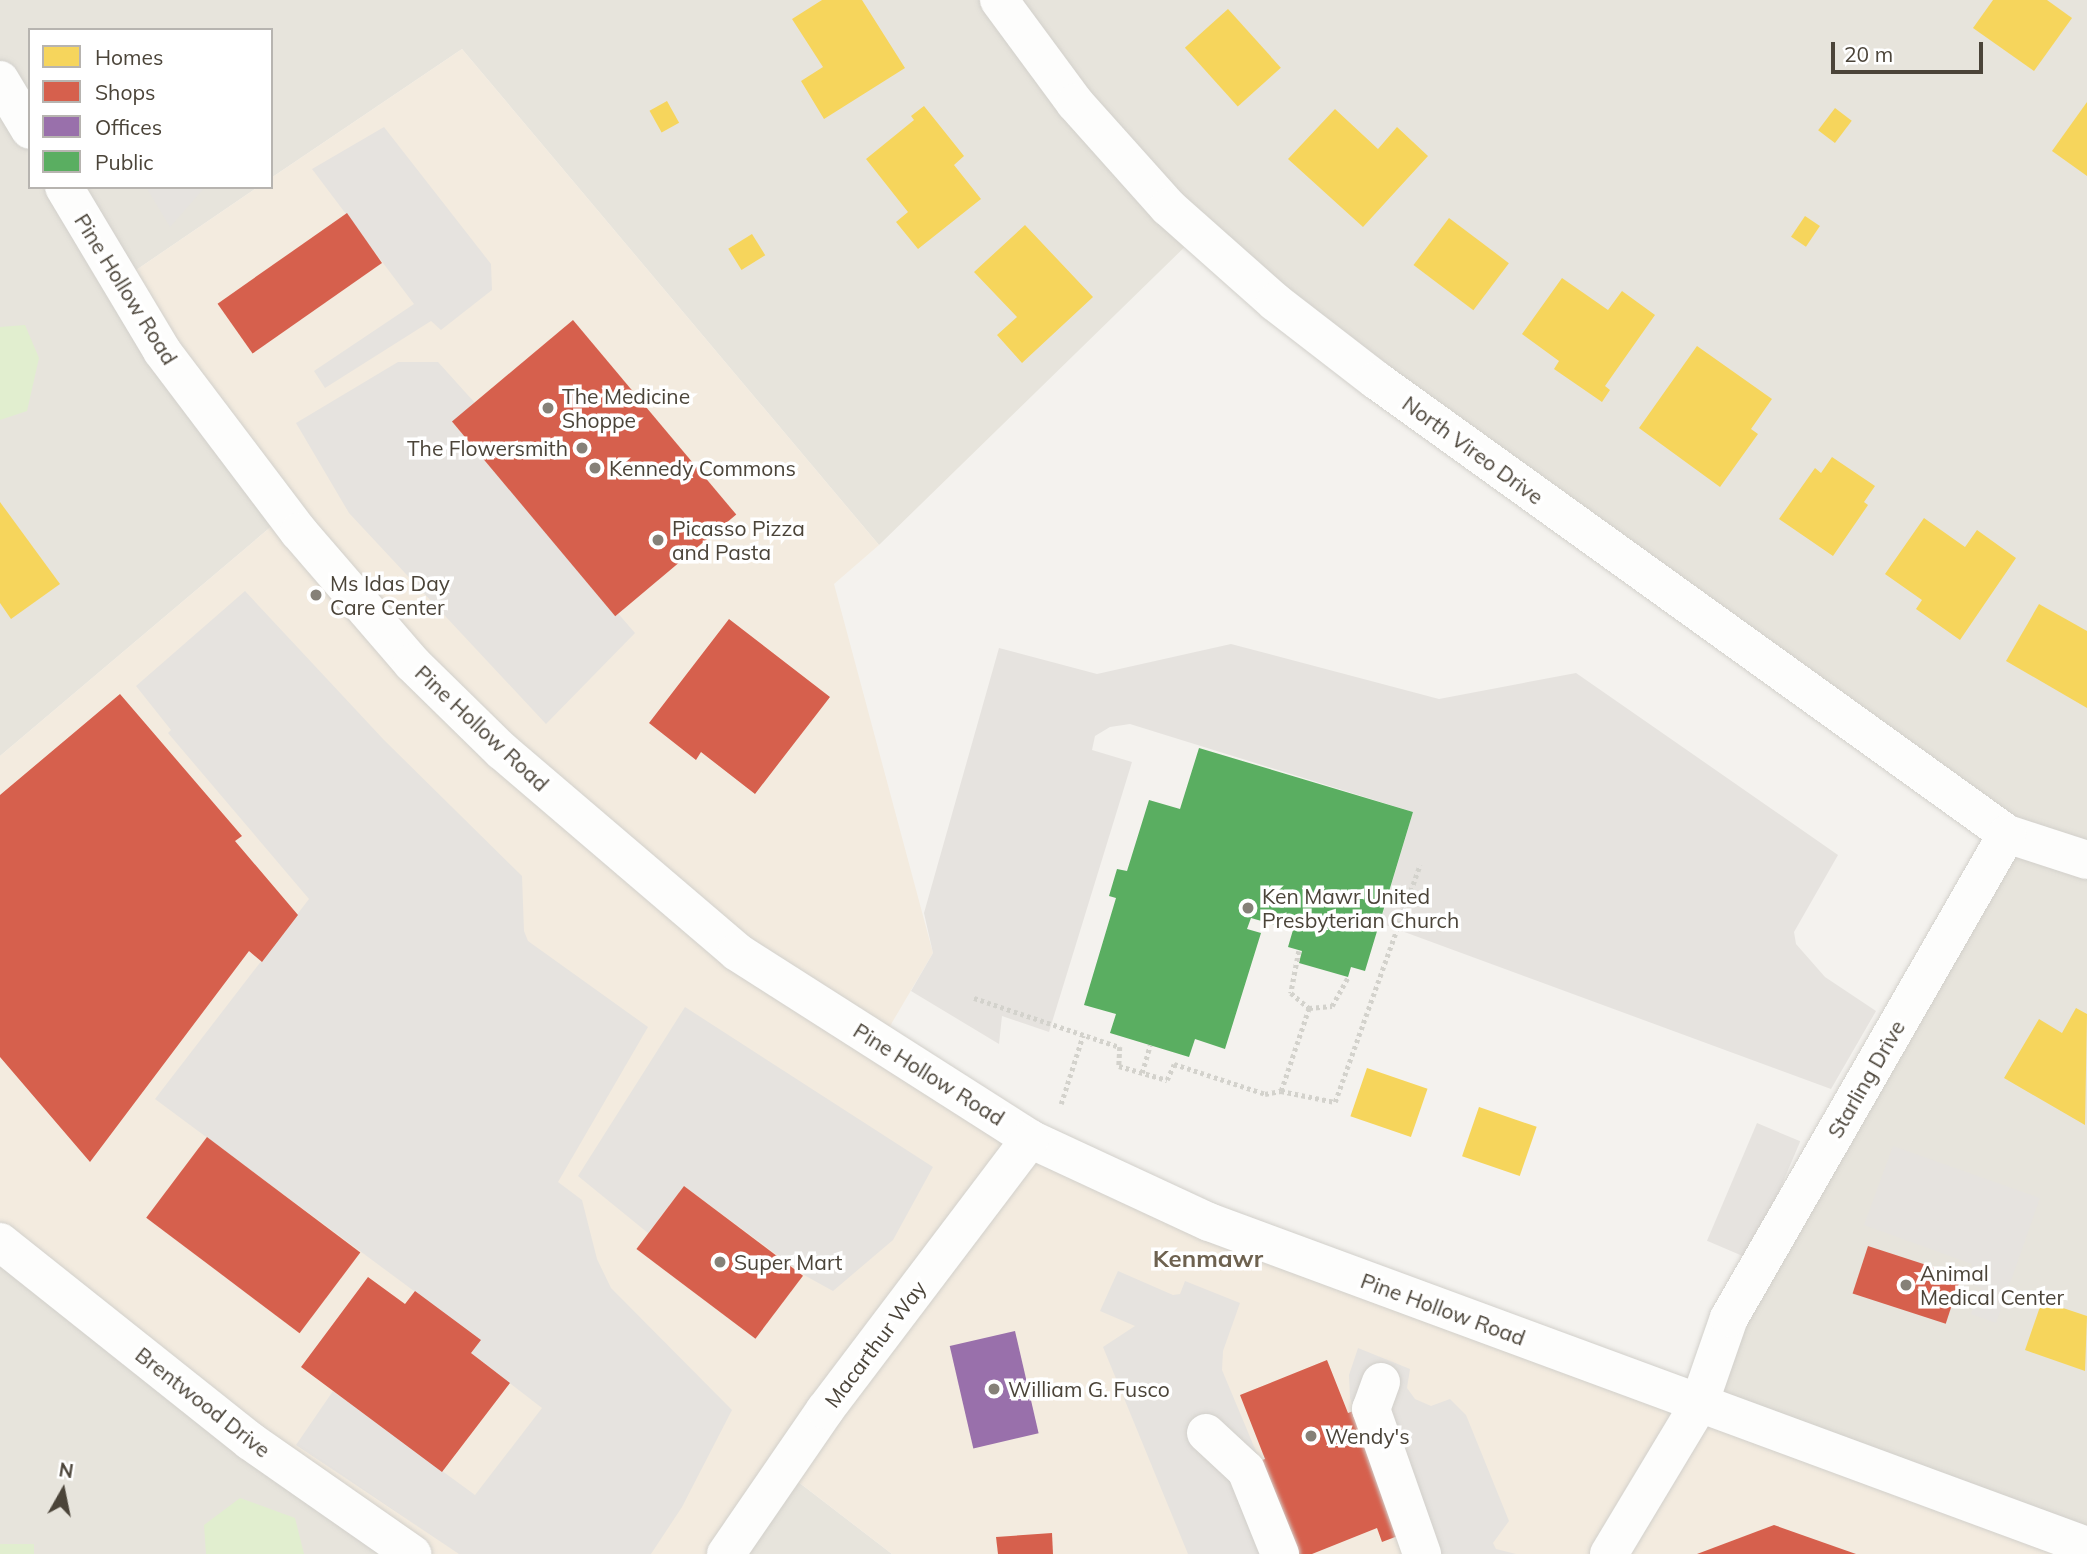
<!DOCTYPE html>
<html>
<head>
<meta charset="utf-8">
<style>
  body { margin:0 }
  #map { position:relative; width:2087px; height:1554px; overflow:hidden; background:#f4f2ee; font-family:Mulish,sans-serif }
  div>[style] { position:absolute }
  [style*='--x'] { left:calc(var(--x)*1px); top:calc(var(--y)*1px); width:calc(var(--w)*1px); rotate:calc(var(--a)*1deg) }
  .residential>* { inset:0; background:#e7e4dc }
  .commercial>* { inset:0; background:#f3ebdf }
  .green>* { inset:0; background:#e1eecf; transform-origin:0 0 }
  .parking>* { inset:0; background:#e6e3df; transform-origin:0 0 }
  .homes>* { inset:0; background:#f6d55c; transform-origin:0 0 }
  .shops>* { inset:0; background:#d6604d; transform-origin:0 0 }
  .offices>* { inset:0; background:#9970ab; transform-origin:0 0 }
  .public>* { inset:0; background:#5aae61 }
  .path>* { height:4.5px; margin-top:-2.25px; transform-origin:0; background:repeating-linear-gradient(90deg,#d3d2cc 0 3.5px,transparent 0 7px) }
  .roads { filter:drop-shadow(0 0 2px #d2d0cb) drop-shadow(0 0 2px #d2d0cb) }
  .minor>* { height:38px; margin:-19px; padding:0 19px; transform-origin:19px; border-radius:19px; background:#fdfdfc }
  .dots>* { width:19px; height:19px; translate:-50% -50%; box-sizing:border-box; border:4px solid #fff; border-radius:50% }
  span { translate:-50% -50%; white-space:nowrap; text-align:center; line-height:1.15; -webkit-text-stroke:7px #fff; paint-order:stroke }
  .street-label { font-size:21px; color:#4b4439 }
  .poi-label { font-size:21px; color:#4b4439 }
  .left { translate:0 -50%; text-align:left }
  .right { translate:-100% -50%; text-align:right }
  .quarter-label { font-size:24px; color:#6e6250; font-weight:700 }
  .legend { position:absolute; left:28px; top:28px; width:245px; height:161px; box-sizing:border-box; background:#fff; border:2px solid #b7b4b0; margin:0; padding:9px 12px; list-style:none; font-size:21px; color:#4b4439 }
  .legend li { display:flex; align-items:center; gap:14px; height:35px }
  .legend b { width:35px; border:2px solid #b7b4b0 }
  .north { position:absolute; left:28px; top:1456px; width:70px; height:70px; -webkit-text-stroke:5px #fff; paint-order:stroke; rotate:9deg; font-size:19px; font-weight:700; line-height:28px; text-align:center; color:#4b4439 }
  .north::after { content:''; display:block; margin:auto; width:24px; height:32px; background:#4b4439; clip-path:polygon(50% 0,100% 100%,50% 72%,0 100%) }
  .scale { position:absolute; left:1831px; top:42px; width:152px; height:32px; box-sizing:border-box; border:4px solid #4b4439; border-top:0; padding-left:9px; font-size:21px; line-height:24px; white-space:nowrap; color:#4b4439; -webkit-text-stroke:5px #fff; paint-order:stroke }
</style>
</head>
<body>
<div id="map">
  <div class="residential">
    <i style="clip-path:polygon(0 0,2087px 0,2087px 1546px,1699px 1404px,2007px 834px,1198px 234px,879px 545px,462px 49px,271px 178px,271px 30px,30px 30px,30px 187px,258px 187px,120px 281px,286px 514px,0 756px)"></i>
    <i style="clip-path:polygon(0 1242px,412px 1554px,0 1554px)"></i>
    <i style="clip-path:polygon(784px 1471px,892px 1554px,726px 1554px)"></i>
  </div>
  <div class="commercial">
    <i style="clip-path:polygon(462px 49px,879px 545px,834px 584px,933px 953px,880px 1043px,1030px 1139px,2087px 1554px,892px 1554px,784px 1471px,726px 1554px,412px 1554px,0 1242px,0 756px,286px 514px,120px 281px,258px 187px,271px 187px,271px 178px)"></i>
  </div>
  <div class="green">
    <i style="clip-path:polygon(25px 325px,39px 358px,27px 411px,0 420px,0 327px)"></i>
    <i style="clip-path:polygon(240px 1498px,295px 1518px,304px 1554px,206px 1554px,204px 1525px)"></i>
    <i style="left:0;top:1544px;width:34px;height:10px"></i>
  </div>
  <div class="parking">
    <i style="clip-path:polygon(384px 127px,491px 264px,492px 290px,441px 330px,431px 321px,325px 388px,314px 371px,414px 304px,312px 169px)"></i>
    <i style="clip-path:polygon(146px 187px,205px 187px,170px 227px)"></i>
    <i style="clip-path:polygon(398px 362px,438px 362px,475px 403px,453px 423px,635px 633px,546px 724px,349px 513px,296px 423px)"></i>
    <i style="clip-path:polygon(245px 591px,384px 740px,522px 876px,524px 931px,528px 941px,648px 1027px,558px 1182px,582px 1200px,597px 1259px,611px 1288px,732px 1410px,682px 1507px,651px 1554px,459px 1554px,296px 1445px,333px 1391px,475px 1495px,542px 1408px,471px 1353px,480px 1340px,155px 1099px,309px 899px,168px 733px,171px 730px,136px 686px)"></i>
    <i style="clip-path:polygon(1231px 644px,1439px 699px,1576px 673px,1838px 855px,1794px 932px,1796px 944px,1825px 977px,1876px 1011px,1831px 1089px,1380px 923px,1413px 812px,1130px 724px,1110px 727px,1095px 736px,1092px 750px,1132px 762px,1049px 1032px,1002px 1016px,999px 1044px,911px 991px,933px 953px,924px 913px,999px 648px,1097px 674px)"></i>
    <i style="clip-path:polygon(685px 1007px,933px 1167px,893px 1240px,833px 1291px,804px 1275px,684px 1186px,648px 1233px,578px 1176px)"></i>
    <i style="left:1757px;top:1123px;width:47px;height:128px;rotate:23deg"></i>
    <i style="clip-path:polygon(1893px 1146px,2040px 1198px,1996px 1323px,1971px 1314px,1981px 1288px,1966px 1282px,1972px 1264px,1864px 1225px)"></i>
    <i style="clip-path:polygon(1118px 1271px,1173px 1295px,1180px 1294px,1185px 1281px,1240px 1303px,1223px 1351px,1222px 1370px,1299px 1554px,1188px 1554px,1103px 1347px,1135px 1326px,1100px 1311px)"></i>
    <i style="clip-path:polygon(1358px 1348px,1410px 1369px,1407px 1388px,1415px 1399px,1431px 1406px,1450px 1399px,1466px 1415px,1509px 1521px,1493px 1543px,1496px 1549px,1516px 1554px,1408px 1554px,1350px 1398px,1349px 1375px)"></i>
  </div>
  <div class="homes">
    <i style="clip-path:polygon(822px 0,862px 0,905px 68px,824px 119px,801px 81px,823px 67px,792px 19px)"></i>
    <i style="clip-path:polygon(1993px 0,2047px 0,2072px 18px,2034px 71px,1973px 28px)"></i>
    <i style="left:1228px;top:9px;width:79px;height:58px;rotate:48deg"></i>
    <i style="left:667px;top:101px;width:25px;height:20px;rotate:61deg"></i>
    <i style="clip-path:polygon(2087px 102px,2087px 176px,2052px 151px)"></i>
    <i style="clip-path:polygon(924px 106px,964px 156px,954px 165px,981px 199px,918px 249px,896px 222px,908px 212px,866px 159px,914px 120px,911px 116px)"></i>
    <i style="left:1835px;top:108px;width:21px;height:28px;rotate:37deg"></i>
    <i style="clip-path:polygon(1335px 109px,1378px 149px,1397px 127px,1428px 156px,1363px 227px,1288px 159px)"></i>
    <i style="left:1805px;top:216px;width:18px;height:25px;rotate:34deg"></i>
    <i style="left:1449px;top:218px;width:75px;height:59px;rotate:37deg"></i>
    <i style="clip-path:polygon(1025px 225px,1093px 297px,1022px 363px,997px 335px,1017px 317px,974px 272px)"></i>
    <i style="left:752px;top:234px;width:25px;height:28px;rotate:58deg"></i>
    <i style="clip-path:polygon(1562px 278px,1608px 310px,1622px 291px,1655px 315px,1605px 386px,1610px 390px,1602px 402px,1554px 369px,1559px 361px,1522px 334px)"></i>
    <i style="clip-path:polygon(1697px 346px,1772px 399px,1751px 429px,1758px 434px,1720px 487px,1639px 428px)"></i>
    <i style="clip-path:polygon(1832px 457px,1875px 486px,1864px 502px,1868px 505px,1833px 556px,1779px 519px,1815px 468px,1821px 473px)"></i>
    <i style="clip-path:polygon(0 502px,60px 584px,11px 619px,0 603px)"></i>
    <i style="clip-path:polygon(1924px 518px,1965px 547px,1977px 530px,2016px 558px,1960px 640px,1916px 609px,1922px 600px,1885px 574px)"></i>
    <i style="clip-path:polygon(2039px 604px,2087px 631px,2087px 708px,2006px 661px)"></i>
    <i style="clip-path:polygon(2076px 1008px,2087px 1014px,2085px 1125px,2004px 1078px,2039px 1019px,2062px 1033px)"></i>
    <i style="left:1367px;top:1068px;width:64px;height:51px;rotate:19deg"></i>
    <i style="left:1479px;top:1107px;width:61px;height:52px;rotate:19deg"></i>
    <i style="clip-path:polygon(2042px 1301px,2087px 1316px,2085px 1371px,2025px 1350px)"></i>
  </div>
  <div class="shops">
    <i style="left:347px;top:213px;width:61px;height:158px;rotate:55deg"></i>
    <i style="left:573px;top:320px;width:254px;height:158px;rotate:50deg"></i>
    <i style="clip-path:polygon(729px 619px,830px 697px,755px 794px,701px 752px,696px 760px,649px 723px)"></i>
    <i style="clip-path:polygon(120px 694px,242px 836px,235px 841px,298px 915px,262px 962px,249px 951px,90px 1162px,0 1057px,0 795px)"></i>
    <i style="left:207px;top:1137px;width:192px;height:101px;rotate:37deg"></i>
    <i style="left:684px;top:1186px;width:149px;height:79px;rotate:37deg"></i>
    <i style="left:1868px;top:1246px;width:98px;height:50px;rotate:18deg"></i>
    <i style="clip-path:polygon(368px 1277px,405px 1304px,415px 1291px,481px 1340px,471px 1353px,510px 1383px,442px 1472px,301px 1367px)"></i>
    <i style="clip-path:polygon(1327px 1360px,1348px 1413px,1356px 1410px,1403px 1534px,1382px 1542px,1377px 1528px,1312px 1554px,1299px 1554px,1255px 1463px,1265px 1459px,1240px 1395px)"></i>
    <i style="clip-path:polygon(1774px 1525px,1856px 1554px,1697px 1554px)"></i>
    <i style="clip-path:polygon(1052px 1533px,1053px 1554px,998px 1554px,996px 1537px)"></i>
  </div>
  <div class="offices">
    <i style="left:1015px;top:1331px;width:105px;height:67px;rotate:77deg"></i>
  </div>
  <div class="public">
    <i style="clip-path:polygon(1199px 748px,1413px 812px,1365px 971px,1351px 967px,1348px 977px,1299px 963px,1302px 951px,1288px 947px,1293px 930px,1251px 918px,1247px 929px,1261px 933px,1225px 1049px,1195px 1039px,1189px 1057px,1110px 1033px,1116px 1014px,1084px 1005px,1116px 898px,1109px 896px,1117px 869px,1127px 871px,1149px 800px,1180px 809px)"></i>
  </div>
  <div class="path">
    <i style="--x:1299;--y:951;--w:43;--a:100.8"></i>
    <i style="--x:1291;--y:993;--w:23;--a:40"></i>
    <i style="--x:974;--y:998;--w:154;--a:18.6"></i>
    <i style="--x:1120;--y:1047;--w:19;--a:93"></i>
    <i style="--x:1119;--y:1066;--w:50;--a:16.3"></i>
    <i style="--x:1167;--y:1080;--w:17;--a:-66"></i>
    <i style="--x:1174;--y:1064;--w:96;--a:18.2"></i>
    <i style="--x:1265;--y:1094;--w:16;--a:-11"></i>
    <i style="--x:1281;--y:1091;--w:55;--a:11.5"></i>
    <i style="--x:1335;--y:1102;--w:252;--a:-70.3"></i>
    <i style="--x:1142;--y:1073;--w:29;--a:-74"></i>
    <i style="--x:1281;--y:1091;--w:88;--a:-71.4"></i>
    <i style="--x:1309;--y:1008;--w:23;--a:-5"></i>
    <i style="--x:1332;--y:1006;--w:33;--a:-61"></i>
    <i style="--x:1061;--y:1104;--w:72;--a:-72.3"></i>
  </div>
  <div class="roads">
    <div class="minor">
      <i style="--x:999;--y:0;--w:128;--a:53.6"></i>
      <i style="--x:1075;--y:103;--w:140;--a:48.2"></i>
      <i style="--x:1168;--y:207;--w:143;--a:41.6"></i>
      <i style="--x:1275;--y:302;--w:128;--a:37.7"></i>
      <i style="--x:1376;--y:380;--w:777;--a:35.73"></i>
      <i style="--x:2007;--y:834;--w:84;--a:18"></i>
      <i style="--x:0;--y:80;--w:58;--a:59"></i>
      <i style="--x:64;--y:187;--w:191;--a:59.1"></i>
      <i style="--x:162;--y:351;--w:227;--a:52.9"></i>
      <i style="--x:299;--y:532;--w:173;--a:49.2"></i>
      <i style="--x:412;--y:663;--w:126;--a:44.4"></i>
      <i style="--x:502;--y:751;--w:309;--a:40.5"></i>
      <i style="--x:737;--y:952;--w:348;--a:32.5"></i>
      <i style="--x:1030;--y:1139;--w:197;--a:24.9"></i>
      <i style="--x:1209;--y:1222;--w:936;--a:20.26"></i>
      <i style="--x:0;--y:1242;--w:320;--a:38.5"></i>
      <i style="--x:250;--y:1441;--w:198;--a:34.9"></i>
      <i style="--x:1381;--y:1382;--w:29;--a:110"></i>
      <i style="--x:1371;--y:1409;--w:154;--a:70.6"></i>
      <i style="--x:1206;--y:1433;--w:54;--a:42.8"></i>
      <i style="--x:1246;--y:1470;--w:91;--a:68"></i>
      <i style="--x:726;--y:1554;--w:175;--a:-55.5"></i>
      <i style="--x:825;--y:1410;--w:340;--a:-52.9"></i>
      <i style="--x:1609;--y:1554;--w:175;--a:-59"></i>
      <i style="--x:1699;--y:1404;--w:91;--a:-70.8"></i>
      <i style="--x:1729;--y:1318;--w:558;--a:-60.13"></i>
    </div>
  </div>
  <div class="dots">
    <i style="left:548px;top:408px;background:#868178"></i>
    <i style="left:582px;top:448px;background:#868178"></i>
    <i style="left:595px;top:468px;background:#868178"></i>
    <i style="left:658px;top:540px;background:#868178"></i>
    <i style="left:316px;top:595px;background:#868178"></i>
    <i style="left:1248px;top:908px;background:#868178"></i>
    <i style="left:720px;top:1262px;background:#868178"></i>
    <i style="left:1906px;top:1285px;background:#868178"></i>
    <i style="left:994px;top:1389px;background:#868178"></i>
    <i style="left:1311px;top:1436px;background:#868178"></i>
  </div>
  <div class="street-label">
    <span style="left:126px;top:289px;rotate:58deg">Pine Hollow Road</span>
    <span style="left:1473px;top:450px;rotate:36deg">North Vireo Drive</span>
    <span style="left:482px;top:728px;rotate:43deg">Pine Hollow Road</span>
    <span style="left:929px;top:1074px;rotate:32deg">Pine Hollow Road</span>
    <span style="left:1866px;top:1079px;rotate:-60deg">Starling Drive</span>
    <span style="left:1443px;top:1309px;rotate:20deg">Pine Hollow Road</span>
    <span style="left:875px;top:1344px;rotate:-53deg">Macarthur Way</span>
    <span style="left:203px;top:1402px;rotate:38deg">Brentwood Drive</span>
  </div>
  <div class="poi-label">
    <span class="left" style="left:562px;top:408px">The Medicine<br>Shoppe</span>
    <span class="right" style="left:568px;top:448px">The Flowersmith</span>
    <span class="left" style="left:609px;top:468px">Kennedy Commons</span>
    <span class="left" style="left:672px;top:540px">Picasso Pizza<br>and Pasta</span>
    <span class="left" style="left:330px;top:595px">Ms Idas Day<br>Care Center</span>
    <span class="left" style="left:1262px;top:908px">Ken Mawr United<br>Presbyterian Church</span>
    <span class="left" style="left:734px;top:1262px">Super Mart</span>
    <span class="left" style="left:1920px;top:1285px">Animal<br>Medical Center</span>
    <span class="left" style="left:1008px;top:1389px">William G. Fusco</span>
    <span class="left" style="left:1325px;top:1436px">Wendy's</span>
  </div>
  <div class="quarter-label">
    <span style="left:1208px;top:1259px">Kenmawr</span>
  </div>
  <ul class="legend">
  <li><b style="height:19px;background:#f6d55c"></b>Homes</li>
  <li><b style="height:19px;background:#d6604d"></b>Shops</li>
  <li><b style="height:19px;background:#9970ab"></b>Offices</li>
  <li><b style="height:19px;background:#5aae61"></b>Public</li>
  </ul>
  <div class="north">N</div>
  <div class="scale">20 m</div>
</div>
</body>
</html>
